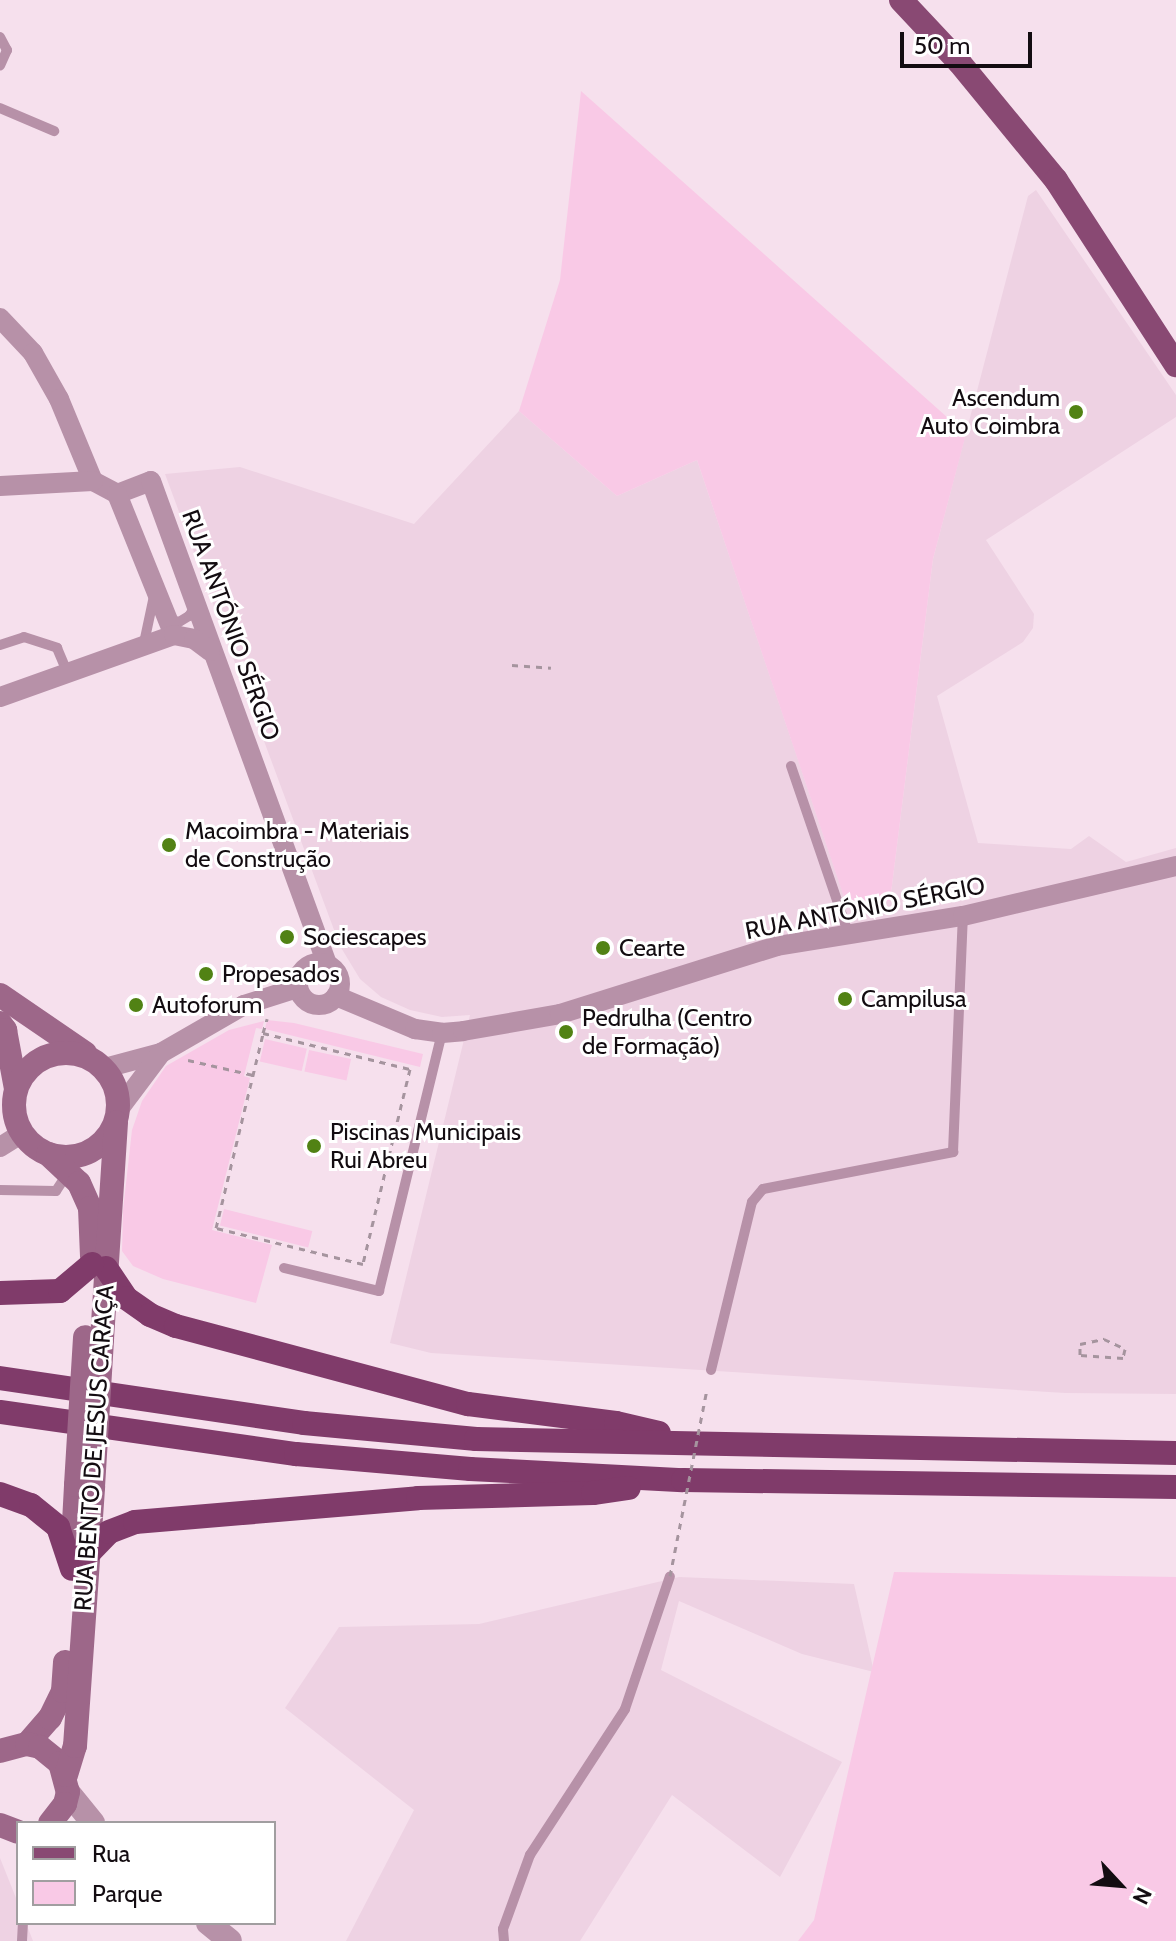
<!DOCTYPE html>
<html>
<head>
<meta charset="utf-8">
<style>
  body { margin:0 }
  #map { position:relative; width:1176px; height:1941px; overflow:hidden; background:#f6e0ed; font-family:Cabin,sans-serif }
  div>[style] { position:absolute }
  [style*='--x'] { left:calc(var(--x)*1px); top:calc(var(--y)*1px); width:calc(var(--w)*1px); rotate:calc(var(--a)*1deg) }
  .built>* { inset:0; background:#eed2e3 }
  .green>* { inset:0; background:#f9c9e6; transform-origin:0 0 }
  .path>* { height:3px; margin-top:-1.5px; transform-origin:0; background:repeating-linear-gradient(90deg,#a5949e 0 6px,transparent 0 12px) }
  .service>* { height:10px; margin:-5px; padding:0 5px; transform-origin:5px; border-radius:5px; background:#b791a8 }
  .minor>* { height:20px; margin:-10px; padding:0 10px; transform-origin:10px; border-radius:10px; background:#b791a8 }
  .minor>.ring { margin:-10px; padding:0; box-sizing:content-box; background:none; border:20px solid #b791a8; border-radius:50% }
  .tertiary>* { height:24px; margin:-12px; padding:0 12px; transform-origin:12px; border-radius:12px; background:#b791a8 }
  .secondary>* { height:24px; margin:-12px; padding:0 12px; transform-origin:12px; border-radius:12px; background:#9d6789 }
  .secondary>.ring { margin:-12px; padding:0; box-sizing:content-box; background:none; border:24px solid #9d6789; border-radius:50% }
  .primary>* { height:24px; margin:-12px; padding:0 12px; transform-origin:12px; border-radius:12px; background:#894973 }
  .trunk>* { height:24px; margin:-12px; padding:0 12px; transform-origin:12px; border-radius:12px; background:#803b6a }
  .path-bridge>* { height:3px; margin-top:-1.5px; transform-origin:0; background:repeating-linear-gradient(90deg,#a5949e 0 6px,transparent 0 12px) }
  .secondary-bridge>* { height:24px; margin:-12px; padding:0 12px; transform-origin:12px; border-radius:12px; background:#9d6789 }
  .dots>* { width:22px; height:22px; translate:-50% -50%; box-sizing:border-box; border:4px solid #fff; border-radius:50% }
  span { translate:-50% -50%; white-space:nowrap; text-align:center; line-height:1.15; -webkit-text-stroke:6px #fff; paint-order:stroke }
  .poi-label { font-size:24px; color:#130c11 }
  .right { translate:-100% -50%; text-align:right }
  .left { translate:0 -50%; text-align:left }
  .street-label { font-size:24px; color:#130c11 }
  .legend { position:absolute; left:16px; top:1821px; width:260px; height:104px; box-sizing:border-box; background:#fff; border:2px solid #a19ea0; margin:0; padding:10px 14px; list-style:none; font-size:24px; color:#130c11 }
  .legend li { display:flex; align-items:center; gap:16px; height:40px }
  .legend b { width:40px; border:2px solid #a19ea0 }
  .north { position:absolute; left:1080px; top:1845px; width:80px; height:80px; -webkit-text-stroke:6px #fff; paint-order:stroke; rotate:116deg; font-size:22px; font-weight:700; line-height:32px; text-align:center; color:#130c11 }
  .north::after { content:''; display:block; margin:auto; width:28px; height:36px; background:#130c11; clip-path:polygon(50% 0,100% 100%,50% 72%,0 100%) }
  .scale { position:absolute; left:900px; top:32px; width:132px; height:36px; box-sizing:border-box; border:4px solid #130c11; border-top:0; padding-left:10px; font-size:24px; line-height:28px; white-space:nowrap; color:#130c11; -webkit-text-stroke:6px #fff; paint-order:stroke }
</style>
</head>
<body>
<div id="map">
  <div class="built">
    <i style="clip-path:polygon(1036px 190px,1176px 395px,1176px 417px,986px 540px,1034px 614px,1033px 628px,1023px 642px,937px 696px,978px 843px,1071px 849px,1089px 836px,1126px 862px,1176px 848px,1176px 1394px,1065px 1393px,431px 1353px,390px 1343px,470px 1015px,442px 1017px,410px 1010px,381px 997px,360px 979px,340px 946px,165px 474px,240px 467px,414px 524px,519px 411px,617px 496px,697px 460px,847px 905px,890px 901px,933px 559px,1028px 196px)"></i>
    <i style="clip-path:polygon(679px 1577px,854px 1584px,874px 1672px,802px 1654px,679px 1601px,661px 1670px,842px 1762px,780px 1877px,672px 1795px,580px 1941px,346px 1941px,414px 1810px,285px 1708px,339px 1627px,479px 1624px)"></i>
    <i style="clip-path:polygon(0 1858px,18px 1903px,18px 1923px,26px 1923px,33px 1941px,0 1941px)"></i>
  </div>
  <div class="green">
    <i style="clip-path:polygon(581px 91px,966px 434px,933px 559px,890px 901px,847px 906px,697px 460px,617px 496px,519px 411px,560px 280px)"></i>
    <i style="clip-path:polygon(267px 1020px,294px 1023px,423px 1054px,420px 1067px,265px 1029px)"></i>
    <i style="clip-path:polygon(264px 1021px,262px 1029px,256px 1028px,244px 1076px,250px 1078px,212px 1230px,272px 1245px,256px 1303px,163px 1279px,133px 1266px,122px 1251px,123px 1210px,132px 1130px,142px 1101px,166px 1066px,229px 1030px)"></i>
    <i style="left:265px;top:1039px;width:43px;height:23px;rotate:13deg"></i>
    <i style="left:309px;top:1050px;width:43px;height:22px;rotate:12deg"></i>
    <i style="left:224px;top:1209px;width:91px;height:17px;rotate:14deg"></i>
    <i style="clip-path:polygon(894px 1572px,1176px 1577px,1176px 1941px,798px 1941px,814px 1920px)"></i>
  </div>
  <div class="path">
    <i style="--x:512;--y:665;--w:39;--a:4"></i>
    <i style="--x:263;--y:1033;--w:151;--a:13.8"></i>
    <i style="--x:410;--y:1069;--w:201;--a:103.6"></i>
    <i style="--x:363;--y:1264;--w:151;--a:-166.2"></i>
    <i style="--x:216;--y:1228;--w:201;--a:-76.4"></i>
    <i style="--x:263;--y:1033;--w:15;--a:-74"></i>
    <i style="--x:188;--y:1060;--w:67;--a:13"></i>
    <i style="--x:1104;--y:1339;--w:23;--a:25"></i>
    <i style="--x:1125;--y:1349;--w:9;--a:103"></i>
    <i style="--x:1123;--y:1358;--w:43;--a:-176"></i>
    <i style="--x:1080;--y:1355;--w:11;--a:-90"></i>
    <i style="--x:1080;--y:1344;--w:25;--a:-12"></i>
  </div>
  <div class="service">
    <i style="--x:0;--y:37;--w:15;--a:62"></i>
    <i style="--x:7;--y:50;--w:17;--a:114"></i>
    <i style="--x:0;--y:108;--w:59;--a:23.1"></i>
    <i style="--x:169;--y:619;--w:10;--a:17"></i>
    <i style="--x:179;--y:622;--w:12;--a:-31"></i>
    <i style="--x:189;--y:616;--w:14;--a:-56"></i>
    <i style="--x:144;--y:643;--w:48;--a:-78"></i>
    <i style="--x:0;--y:645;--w:25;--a:-18"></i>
    <i style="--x:24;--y:637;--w:35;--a:18"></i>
    <i style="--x:57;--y:648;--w:26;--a:67"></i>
    <i style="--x:791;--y:766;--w:179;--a:71.1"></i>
    <i style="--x:0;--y:1190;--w:56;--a:1"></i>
    <i style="--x:56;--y:1191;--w:20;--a:-57"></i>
    <i style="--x:284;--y:1268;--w:98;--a:13.6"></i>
    <i style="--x:379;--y:1291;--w:266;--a:-76.3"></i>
    <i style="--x:711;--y:1370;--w:173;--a:-76.3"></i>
    <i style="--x:752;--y:1202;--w:17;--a:-50"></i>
    <i style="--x:763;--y:1189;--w:194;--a:-11"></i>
    <i style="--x:953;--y:1152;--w:236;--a:-87.6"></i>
    <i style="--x:22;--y:1941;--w:18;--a:-87"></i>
    <i style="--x:504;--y:1941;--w:12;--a:-95"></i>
    <i style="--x:503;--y:1929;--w:79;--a:-70"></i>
    <i style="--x:530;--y:1855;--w:174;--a:-56.9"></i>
    <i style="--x:625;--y:1709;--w:140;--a:-71.3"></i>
  </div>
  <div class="minor">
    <i style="--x:0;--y:318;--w:48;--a:46.7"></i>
    <i style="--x:33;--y:353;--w:53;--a:60.5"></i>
    <i style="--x:59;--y:399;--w:89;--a:67.5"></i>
    <i style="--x:93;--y:481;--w:27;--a:28"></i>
    <i style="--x:0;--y:486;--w:93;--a:-3.1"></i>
    <i style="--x:117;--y:494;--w:36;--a:-21"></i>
    <i style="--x:151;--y:481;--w:514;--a:69.98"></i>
    <i style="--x:117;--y:494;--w:152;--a:68"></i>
    <i style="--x:0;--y:697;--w:185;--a:-19.6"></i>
    <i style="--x:174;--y:635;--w:20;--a:11"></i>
    <i style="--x:194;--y:639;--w:20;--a:37"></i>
    <i class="ring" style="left:298px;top:963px;width:22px;height:22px"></i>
    <i style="--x:336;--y:996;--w:86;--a:22.7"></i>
    <i style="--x:415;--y:1029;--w:27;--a:8"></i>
    <i style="--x:442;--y:1033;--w:21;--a:-5"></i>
    <i style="--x:463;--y:1031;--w:98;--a:-9.9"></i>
    <i style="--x:560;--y:1014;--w:227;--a:-17.4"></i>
    <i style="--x:777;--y:946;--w:188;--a:-9.2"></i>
    <i style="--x:963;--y:916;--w:219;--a:-13.2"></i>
    <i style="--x:105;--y:1068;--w:58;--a:-15"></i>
    <i style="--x:161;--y:1053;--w:96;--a:-30"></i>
    <i style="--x:244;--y:1005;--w:56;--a:-17.8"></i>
    <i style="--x:119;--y:1109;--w:70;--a:-53.1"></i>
    <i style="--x:0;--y:1147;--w:26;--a:-32"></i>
  </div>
  <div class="tertiary">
    <i style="--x:68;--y:1792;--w:40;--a:51"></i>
    <i style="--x:208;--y:1923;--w:28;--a:39"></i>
  </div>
  <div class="secondary">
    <i style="--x:0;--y:995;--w:103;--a:34.3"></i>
    <i style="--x:0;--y:1023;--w:9;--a:54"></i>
    <i style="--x:5;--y:1030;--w:60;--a:79.4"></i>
    <i class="ring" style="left:14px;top:1053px;width:80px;height:80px"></i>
    <i style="--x:48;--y:1154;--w:42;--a:43.1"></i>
    <i style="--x:79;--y:1183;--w:27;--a:66"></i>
    <i style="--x:90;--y:1208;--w:48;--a:87.6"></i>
    <i style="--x:102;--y:1339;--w:217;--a:-86.3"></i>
    <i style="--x:73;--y:1541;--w:56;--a:-86.9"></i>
    <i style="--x:27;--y:1744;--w:35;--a:-49"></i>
    <i style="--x:50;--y:1718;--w:30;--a:-64"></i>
    <i style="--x:63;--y:1691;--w:29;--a:-86"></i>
    <i style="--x:0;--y:1751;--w:28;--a:-15"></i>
    <i style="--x:27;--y:1744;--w:13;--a:13"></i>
    <i style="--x:40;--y:1747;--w:26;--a:39"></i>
    <i style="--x:60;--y:1763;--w:30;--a:75"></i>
    <i style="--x:68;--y:1792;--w:12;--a:104"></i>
    <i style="--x:65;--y:1804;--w:24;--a:128"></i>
    <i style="--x:66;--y:1775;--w:30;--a:-73"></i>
    <i style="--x:75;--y:1746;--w:260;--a:-86"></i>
    <i style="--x:0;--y:1825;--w:19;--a:21"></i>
  </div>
  <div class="primary">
    <i style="--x:901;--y:0;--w:85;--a:46.9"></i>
    <i style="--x:959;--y:62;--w:153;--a:50.6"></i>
    <i style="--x:1056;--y:180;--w:221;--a:57"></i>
  </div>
  <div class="trunk">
    <i style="--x:106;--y:1268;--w:36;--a:56"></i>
    <i style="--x:126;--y:1298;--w:29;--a:35"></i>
    <i style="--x:150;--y:1315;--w:28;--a:23"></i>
    <i style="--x:176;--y:1326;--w:302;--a:15"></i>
    <i style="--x:468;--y:1404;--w:149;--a:7.3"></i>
    <i style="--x:616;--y:1423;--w:44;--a:13.1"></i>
    <i style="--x:0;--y:1293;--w:60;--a:-1.9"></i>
    <i style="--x:60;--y:1291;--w:42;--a:-40.2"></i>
    <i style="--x:0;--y:1378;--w:307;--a:8.4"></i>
    <i style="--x:304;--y:1423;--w:173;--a:5.3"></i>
    <i style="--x:476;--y:1439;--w:700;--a:1.15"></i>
    <i style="--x:0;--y:1412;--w:299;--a:8.1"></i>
    <i style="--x:296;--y:1454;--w:175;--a:4.9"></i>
    <i style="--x:470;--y:1469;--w:213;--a:3"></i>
    <i style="--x:683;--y:1480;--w:493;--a:0.8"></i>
    <i style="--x:0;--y:1494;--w:33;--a:20"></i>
    <i style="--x:31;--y:1505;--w:35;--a:39"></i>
    <i style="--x:58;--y:1527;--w:44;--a:71.6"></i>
    <i style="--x:88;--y:1554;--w:30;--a:-46"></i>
    <i style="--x:109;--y:1532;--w:28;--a:-21"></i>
    <i style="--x:135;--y:1522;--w:284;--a:-4.8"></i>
    <i style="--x:418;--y:1498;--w:175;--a:-1.6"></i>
    <i style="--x:593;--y:1493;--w:36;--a:-8"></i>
  </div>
  <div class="path-bridge">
    <i style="--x:670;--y:1576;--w:191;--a:-78.8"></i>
  </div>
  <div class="secondary-bridge">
    <i style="--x:76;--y:1485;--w:148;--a:-86.5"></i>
    <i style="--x:93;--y:1487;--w:148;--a:-86.5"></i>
  </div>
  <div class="dots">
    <i style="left:1076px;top:412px;background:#518214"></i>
    <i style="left:169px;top:845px;background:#518214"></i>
    <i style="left:287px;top:937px;background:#518214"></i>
    <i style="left:603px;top:948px;background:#518214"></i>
    <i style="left:206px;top:974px;background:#518214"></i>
    <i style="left:845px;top:999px;background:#518214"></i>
    <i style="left:136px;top:1005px;background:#518214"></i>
    <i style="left:566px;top:1032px;background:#518214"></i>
    <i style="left:314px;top:1146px;background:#518214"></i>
  </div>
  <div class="poi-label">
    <span class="right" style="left:1060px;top:412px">Ascendum<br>Auto Coimbra</span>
    <span class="left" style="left:185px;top:845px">Macoimbra - Materiais<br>de Construção</span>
    <span class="left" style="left:303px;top:937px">Sociescapes</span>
    <span class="left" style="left:619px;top:948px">Cearte</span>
    <span class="left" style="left:222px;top:974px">Propesados</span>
    <span class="left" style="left:861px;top:999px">Campilusa</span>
    <span class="left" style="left:152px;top:1005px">Autoforum</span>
    <span class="left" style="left:582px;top:1032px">Pedrulha (Centro<br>de Formação)</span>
    <span class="left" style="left:330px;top:1146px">Piscinas Municipais<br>Rui Abreu</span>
  </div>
  <div class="street-label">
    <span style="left:231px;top:625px;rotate:70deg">RUA ANTÓNIO SÉRGIO</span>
    <span style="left:865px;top:908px;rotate:-11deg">RUA ANTÓNIO SÉRGIO</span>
    <span style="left:94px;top:1448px;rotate:-86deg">RUA BENTO DE JESUS CARAÇA</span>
  </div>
  <ul class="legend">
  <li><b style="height:10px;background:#894973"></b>Rua</li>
  <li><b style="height:22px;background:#f9c9e6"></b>Parque</li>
  </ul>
  <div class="north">N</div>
  <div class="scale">50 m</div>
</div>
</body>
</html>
